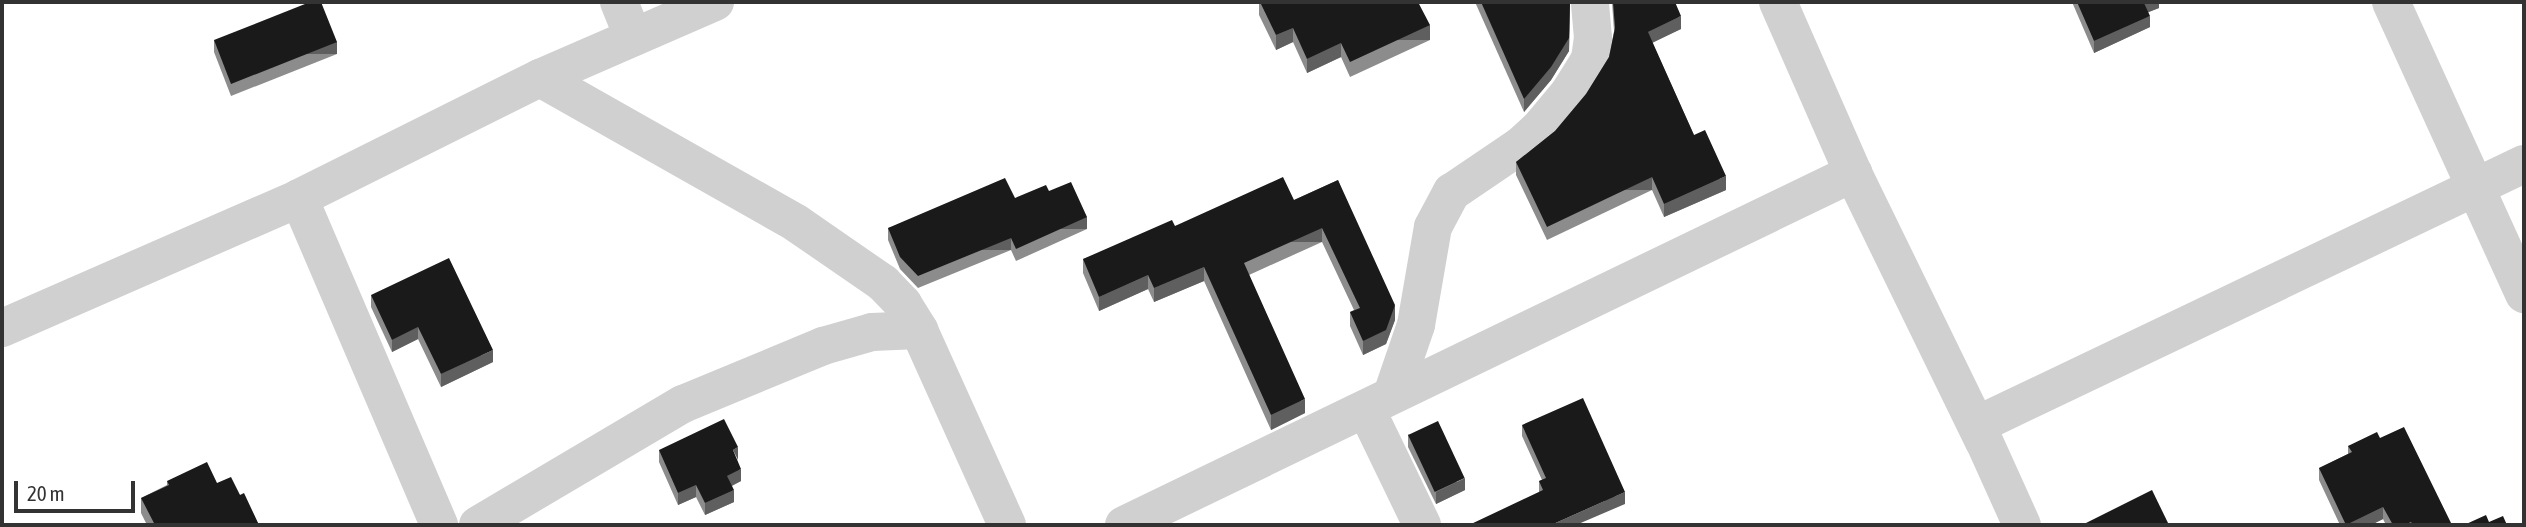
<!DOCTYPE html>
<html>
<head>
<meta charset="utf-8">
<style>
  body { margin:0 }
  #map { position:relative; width:2526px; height:527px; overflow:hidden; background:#fff; font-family:"Asap Condensed",sans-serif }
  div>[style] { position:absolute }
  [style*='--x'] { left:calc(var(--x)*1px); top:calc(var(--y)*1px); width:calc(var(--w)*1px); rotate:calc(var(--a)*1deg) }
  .minor>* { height:38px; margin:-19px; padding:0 19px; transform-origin:19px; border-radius:19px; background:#d0d0d0 }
  .wall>* { inset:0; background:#8c8c8c }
  .shaded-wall>* { inset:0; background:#5f5f5f; transform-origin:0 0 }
  .building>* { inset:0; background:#1a1a1a; transform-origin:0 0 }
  span { translate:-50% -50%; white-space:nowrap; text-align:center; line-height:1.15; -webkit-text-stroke:7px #fff; paint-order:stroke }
  .frame { position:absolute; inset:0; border:4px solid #333; pointer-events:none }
  .scale { position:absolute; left:14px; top:481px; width:121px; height:32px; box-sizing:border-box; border:4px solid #333; border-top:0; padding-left:9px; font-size:21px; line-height:24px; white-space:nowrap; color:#333; -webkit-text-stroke:5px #fff; paint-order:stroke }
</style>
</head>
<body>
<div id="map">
  <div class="minor">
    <i style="--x:619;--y:2;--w:38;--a:68"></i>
    <i style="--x:1778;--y:2;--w:187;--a:66.3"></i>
    <i style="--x:1853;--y:173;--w:298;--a:64"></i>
    <i style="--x:1984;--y:441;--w:92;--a:65.7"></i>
    <i style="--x:2391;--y:2;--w:321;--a:65.5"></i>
    <i style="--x:540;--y:78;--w:294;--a:29.5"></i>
    <i style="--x:796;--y:223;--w:106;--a:34.6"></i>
    <i style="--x:883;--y:283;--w:29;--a:46"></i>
    <i style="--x:903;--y:304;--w:31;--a:58"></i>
    <i style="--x:919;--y:330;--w:214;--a:65.7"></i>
    <i style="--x:299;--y:198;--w:356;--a:66.8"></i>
    <i style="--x:2;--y:328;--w:324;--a:-23.6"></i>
    <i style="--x:299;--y:198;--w:269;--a:-26.5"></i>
    <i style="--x:540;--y:78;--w:191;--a:-23.5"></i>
    <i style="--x:1392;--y:395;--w:74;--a:-71.1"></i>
    <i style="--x:1416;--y:325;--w:99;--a:-80.2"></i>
    <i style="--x:1433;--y:227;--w:40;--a:-62"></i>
    <i style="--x:1452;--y:192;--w:82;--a:-34.1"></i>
    <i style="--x:1520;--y:146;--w:24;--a:-42"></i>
    <i style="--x:1538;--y:130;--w:48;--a:-50"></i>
    <i style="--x:1569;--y:93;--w:40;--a:-58"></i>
    <i style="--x:1590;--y:59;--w:21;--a:-82"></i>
    <i style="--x:1593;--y:38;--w:36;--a:-95"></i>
    <i style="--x:1366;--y:409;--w:129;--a:64.2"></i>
    <i style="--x:1977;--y:425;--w:606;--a:-25.51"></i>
    <i style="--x:478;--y:525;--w:238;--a:-30.6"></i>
    <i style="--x:683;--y:404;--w:152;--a:-22.5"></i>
    <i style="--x:823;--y:346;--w:51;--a:-15.9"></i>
    <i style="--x:872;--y:332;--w:47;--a:-2.4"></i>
    <i style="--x:1124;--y:525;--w:810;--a:-25.77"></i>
  </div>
  <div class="wall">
    <i style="clip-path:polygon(1259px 2px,1418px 2px,1430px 40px,1350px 77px,1341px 57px,1307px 73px,1293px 42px,1276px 50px,1259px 15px)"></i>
    <i style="clip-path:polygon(1475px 2px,1570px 2px,1569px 51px,1551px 80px,1524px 112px)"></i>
    <i style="clip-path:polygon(1612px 2px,1675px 2px,1681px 29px,1652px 42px,1694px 135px,1726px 190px,1664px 217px,1652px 190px,1547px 240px,1516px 175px,1516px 162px,1555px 131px,1586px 94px,1609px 57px,1614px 31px)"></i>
    <i style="clip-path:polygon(2072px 2px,2159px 2px,2159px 8px,2148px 12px,2150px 27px,2094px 53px)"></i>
    <i style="clip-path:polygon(214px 40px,337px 54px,231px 96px,214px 52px)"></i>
    <i style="clip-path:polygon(1338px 180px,1395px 320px,1386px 344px,1363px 355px,1350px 326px,1350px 312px,1354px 310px,1322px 242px,1249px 275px,1305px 413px,1271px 430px,1204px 281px,1154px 302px,1148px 289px,1099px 311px,1083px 273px,1083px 259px,1175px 226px,1294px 200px)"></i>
    <i style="clip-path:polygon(1049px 191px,1087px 229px,1016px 261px,1011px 250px,918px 288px,900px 269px,888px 240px,888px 228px)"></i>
    <i style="clip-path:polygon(371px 295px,493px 362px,441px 387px,418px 339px,392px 352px,371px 307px)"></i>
    <i style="clip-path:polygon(1522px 425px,1625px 504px,1539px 492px,1539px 481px,1542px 480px,1522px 436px)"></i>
    <i style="clip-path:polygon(1408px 434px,1465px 490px,1436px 504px,1408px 447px)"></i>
    <i style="clip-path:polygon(2380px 438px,2452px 525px,2386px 525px,2383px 519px,2371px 525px,2340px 525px,2319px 480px,2319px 468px,2348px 454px,2348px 446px)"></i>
    <i style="clip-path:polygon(659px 450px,737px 460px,741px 481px,732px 486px,734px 502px,705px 515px,696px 497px,678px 505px,659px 462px)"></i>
    <i style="clip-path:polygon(167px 481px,217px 483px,240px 495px,259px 525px,147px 525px,141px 513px,141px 498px,167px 485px)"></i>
  </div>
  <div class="shaded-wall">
    <i style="clip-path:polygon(1570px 2px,1569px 51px,1551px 80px,1524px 112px,1524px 99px)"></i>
    <i style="clip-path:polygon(2147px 2px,2159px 2px,2159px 8px,2144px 14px,2144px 3px)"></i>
    <i style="clip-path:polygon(1681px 16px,1681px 29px,1648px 45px,1648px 32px)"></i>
    <i style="clip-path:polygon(2150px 16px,2150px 27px,2094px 53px,2094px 41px)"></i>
    <i style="left:1430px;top:25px;width:15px;height:88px;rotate:90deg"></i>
    <i style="clip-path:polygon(1293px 28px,1293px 42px,1276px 50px,1276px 35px)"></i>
    <i style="left:337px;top:42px;width:12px;height:114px;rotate:90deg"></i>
    <i style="clip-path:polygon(1341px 43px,1341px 57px,1307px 73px,1307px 59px)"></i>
    <i style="clip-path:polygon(1726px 176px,1726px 190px,1664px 217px,1664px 204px)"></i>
    <i style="left:1652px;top:177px;width:13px;height:116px;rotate:90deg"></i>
    <i style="left:1087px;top:217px;width:12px;height:78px;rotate:90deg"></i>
    <i style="left:1322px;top:228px;width:14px;height:85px;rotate:90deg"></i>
    <i style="left:1011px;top:238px;width:12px;height:100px;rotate:90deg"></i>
    <i style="clip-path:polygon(1204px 267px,1204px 281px,1154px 302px,1154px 288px)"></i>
    <i style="clip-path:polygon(1148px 275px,1148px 289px,1099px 311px,1099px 297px)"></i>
    <i style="clip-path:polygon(1395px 305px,1395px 320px,1386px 344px,1363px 355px,1363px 341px)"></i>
    <i style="clip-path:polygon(418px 327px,418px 339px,392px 352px,392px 340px)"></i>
    <i style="clip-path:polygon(493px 350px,493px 362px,441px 387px,441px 374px)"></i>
    <i style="clip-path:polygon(1305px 399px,1305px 413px,1271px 430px,1271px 415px)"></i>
    <i style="clip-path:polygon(738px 447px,738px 460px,733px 450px)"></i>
    <i style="clip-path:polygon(741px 469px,741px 481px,727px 488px,727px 476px)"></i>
    <i style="clip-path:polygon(1465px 478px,1465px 490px,1436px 504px,1436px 492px)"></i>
    <i style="clip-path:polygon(696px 485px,696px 497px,678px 505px,678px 493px)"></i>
    <i style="clip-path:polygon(734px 490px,734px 502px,705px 515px,705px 503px)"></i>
    <i style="clip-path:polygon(1625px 492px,1625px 504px,1576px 525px,1551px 525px)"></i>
    <i style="clip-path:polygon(2383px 507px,2383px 519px,2371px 525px,2346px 525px)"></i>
  </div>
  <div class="building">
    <i style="clip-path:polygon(310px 2px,321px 2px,337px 42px,231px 84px,214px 40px)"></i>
    <i style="clip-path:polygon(1260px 2px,1418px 2px,1430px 25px,1350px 62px,1341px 43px,1307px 59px,1293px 28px,1276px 35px)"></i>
    <i style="clip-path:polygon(1481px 2px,1570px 2px,1569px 38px,1551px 67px,1524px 99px)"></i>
    <i style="clip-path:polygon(1613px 2px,1675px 2px,1681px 16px,1648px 32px,1694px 135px,1705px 130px,1726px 176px,1664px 204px,1652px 177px,1547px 227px,1516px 162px,1555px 131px,1586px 94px,1609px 57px,1615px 28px)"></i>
    <i style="clip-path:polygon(2077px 2px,2147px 2px,2144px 3px,2150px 16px,2094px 41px)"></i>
    <i style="clip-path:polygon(1283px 177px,1294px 200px,1338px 180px,1395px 305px,1386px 330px,1363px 341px,1350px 312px,1360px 308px,1322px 228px,1244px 263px,1305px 399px,1271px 415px,1204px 267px,1154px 288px,1148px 275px,1099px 297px,1083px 259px,1172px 220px,1175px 226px)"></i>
    <i style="clip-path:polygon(1005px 178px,1015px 198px,1046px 185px,1049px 191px,1071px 182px,1087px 217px,1016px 249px,1011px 238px,918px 276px,900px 257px,888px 228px)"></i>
    <i style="clip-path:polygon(449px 258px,493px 350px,441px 374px,418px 327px,392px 340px,371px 295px)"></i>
    <i style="clip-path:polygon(1583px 398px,1625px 492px,1551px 525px,1469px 525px,1543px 490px,1539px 481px,1546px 478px,1522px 425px)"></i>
    <i style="clip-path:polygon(724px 419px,738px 447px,733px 450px,741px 469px,727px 476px,734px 490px,705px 503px,696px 485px,678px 493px,659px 450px)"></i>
    <i style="left:1438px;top:421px;width:63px;height:33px;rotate:65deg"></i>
    <i style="clip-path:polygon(2404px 427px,2452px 525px,2413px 525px,2411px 522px,2404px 525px,2393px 525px,2383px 507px,2346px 525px,2319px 468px,2352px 452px,2348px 446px,2377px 432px,2380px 438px)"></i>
    <i style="clip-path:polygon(207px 462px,217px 483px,231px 477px,240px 495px,244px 493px,259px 525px,155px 525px,141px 498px,169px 485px,167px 481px)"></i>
    <i style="clip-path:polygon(2152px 490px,2169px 525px,2082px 525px)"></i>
    <i style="clip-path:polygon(2486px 515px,2489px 522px,2503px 516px,2507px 525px,2464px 525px)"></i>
  </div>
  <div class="frame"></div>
  <div class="scale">20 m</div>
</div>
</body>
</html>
